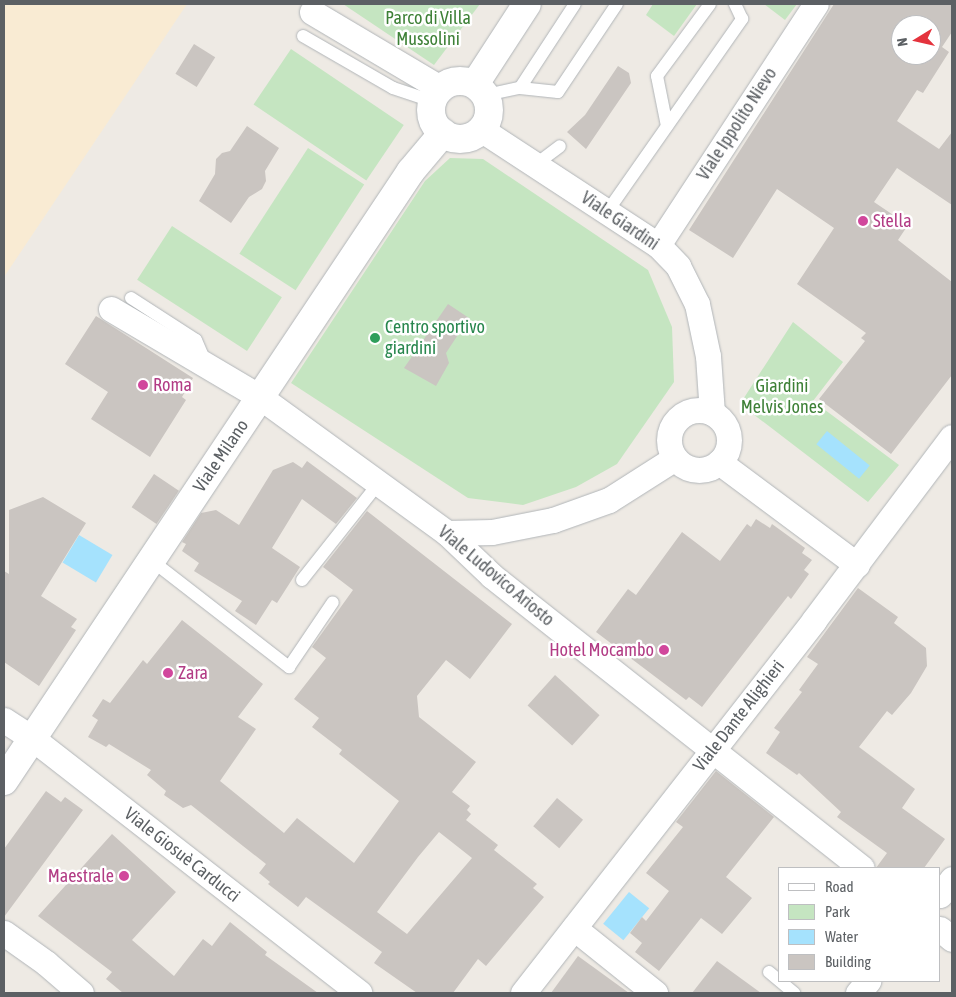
<!DOCTYPE html>
<html>
<head>
<meta charset="utf-8">
<style>
  body { margin:0 }
  #map { position:relative; width:956px; height:997px; overflow:hidden; background:#eeeae4; font-family:"Asap Condensed",sans-serif }
  div>[style] { position:absolute }
  [style*='--x'] { left:calc(var(--x)*1px); top:calc(var(--y)*1px); width:calc(var(--w)*1px); rotate:calc(var(--a)*1deg) }
  .green>* { inset:0; background:#c5e5c1; transform-origin:0 0 }
  .sand>* { inset:0; background:#f9ebd3 }
  .water>* { inset:0; background:#a5e2fd; transform-origin:0 0 }
  .building>* { inset:0; background:#cac5c1; transform-origin:0 0 }
  .roads { filter:drop-shadow(0 0 1px #b1b5b8) drop-shadow(0 0 1px #b1b5b8) }
  .lane>* { height:12px; margin:-6px; padding:0 6px; transform-origin:6px; border-radius:6px; background:#fff }
  .street>* { height:25px; margin:-12.5px; padding:0 12.5px; transform-origin:12.5px; border-radius:12.5px; background:#fff }
  .street>.ring { margin:-12.5px; padding:0; box-sizing:content-box; background:none; border:25px solid #fff; border-radius:50% }
  .secondary>* { height:28px; margin:-14px; padding:0 14px; transform-origin:14px; border-radius:14px; background:#fff }
  .secondary>.ring { margin:-14px; padding:0; box-sizing:content-box; background:none; border:28px solid #fff; border-radius:50% }
  .dots>* { width:14px; height:14px; translate:-50% -50%; box-sizing:border-box; border:2px solid #fff; border-radius:50% }
  span { translate:-50% -50%; white-space:nowrap; text-align:center; line-height:1.15; -webkit-text-stroke:5px #fff; paint-order:stroke }
  .park-label { font-size:18px; color:#3d8036 }
  .street-label { font-size:18px; color:#5c6064 }
  .hotel-label { font-size:18px; color:#b23c85 }
  .left { translate:0 -50%; text-align:left }
  .right { translate:-100% -50%; text-align:right }
  .leisure-label { font-size:18px; color:#27864d }
  .frame { position:absolute; inset:0; border:5px solid #5c6064; pointer-events:none }
  .legend { position:absolute; left:778px; top:867px; width:162px; height:115px; box-sizing:border-box; background:#fff; border:1px solid #bebfc1; margin:0; padding:6px 9px; list-style:none; font-size:15px; color:#5c6064 }
  .legend li { display:flex; align-items:center; gap:10px; height:25px }
  .legend b { width:25px; border:1px solid #bebfc1 }
  .north { position:absolute; left:891px; top:15px; width:50px; height:50px; box-sizing:border-box; background:#fff; border:1px solid #bebfc1; border-radius:50%; rotate:261deg; font-size:14px; font-weight:700; line-height:20px; text-align:center; color:#5c6064 }
  .north::after { content:''; display:block; margin:auto; width:18px; height:22px; background:#e4333d; clip-path:polygon(50% 0,100% 100%,50% 72%,0 100%) }
</style>
</head>
<body>
<div id="map">
  <div class="green">
    <i style="clip-path:polygon(343px 4px,480px 4px,434px 65px)"></i>
    <i style="clip-path:polygon(653px 4px,697px 4px,674px 36px,646px 15px)"></i>
    <i style="clip-path:polygon(764px 4px,797px 4px,785px 20px)"></i>
    <i style="left:291px;top:49px;width:136px;height:67px;rotate:34deg"></i>
    <i style="left:308px;top:148px;width:67px;height:126px;rotate:33deg"></i>
    <i style="clip-path:polygon(450px 158px,483px 159px,648px 270px,672px 327px,674px 382px,617px 464px,576px 487px,523px 505px,468px 498px,291px 383px,425px 181px)"></i>
    <i style="left:172px;top:226px;width:131px;height:64px;rotate:33deg"></i>
    <i style="clip-path:polygon(793px 322px,843px 362px,813px 401px,899px 465px,868px 502px,740px 404px)"></i>
  </div>
  <div class="sand">
    <i style="clip-path:polygon(4px 4px,187px 4px,4px 277px)"></i>
  </div>
  <div class="water">
    <i style="left:827px;top:431px;width:55px;height:17px;rotate:39deg"></i>
    <i style="left:79px;top:535px;width:39px;height:32px;rotate:31deg"></i>
    <i style="left:629px;top:892px;width:26px;height:41px;rotate:39deg"></i>
  </div>
  <div class="building">
    <i style="clip-path:polygon(evenodd,834px 4px,952px 4px,952px 32px,942px 47px,949px 52px,923px 93px,917px 90px,897px 121px,939px 149px,952px 132px,952px 205px,897px 168px,874px 202px,908px 225px,898px 240px,952px 282px,952px 375px,891px 454px,819px 399px,865px 341px,861px 338px,866px 333px,797px 284px,834px 228px,777px 189px,733px 258px,689px 230px,834px 4px,901px 25px,931px 25px,931px 55px,901px 55px,901px 25px)"></i>
    <i style="left:194px;top:44px;width:25px;height:35px;rotate:32deg"></i>
    <i style="clip-path:polygon(618px 66px,629px 73px,631px 83px,586px 149px,567px 132px,585px 115px)"></i>
    <i style="clip-path:polygon(247px 126px,279px 148px,265px 171px,266px 181px,262px 189px,249px 197px,231px 223px,199px 201px,215px 174px,216px 159px,222px 153px,230px 151px)"></i>
    <i style="clip-path:polygon(448px 304px,469px 318px,446px 353px,449px 363px,436px 386px,404px 368px)"></i>
    <i style="clip-path:polygon(96px 316px,193px 378px,182px 397px,186px 400px,150px 457px,91px 419px,108px 392px,65px 364px)"></i>
    <i style="clip-path:polygon(307px 461px,357px 498px,336px 524px,302px 499px,272px 548px,300px 567px,277px 603px,272px 600px,256px 625px,235px 611px,242px 601px,194px 571px,199px 563px,182px 551px,186px 544px,182px 542px,201px 513px,216px 510px,239px 525px,273px 470px,293px 462px,302px 468px)"></i>
    <i style="left:154px;top:474px;width:30px;height:40px;rotate:34deg"></i>
    <i style="clip-path:polygon(43px 497px,86px 523px,41px 596px,77px 619px,71px 627px,76px 630px,39px 686px,4px 662px,4px 571px,9px 574px,9px 510px)"></i>
    <i style="clip-path:polygon(evenodd,367px 511px,512px 624px,470px 679px,446px 660px,417px 696px,419px 717px,476px 762px,452px 792px,470px 806px,467px 810px,471px 814px,466px 820px,498px 845px,494px 850px,537px 884px,533px 888px,544px 897px,486px 966px,478px 959px,453px 993px,417px 993px,374px 963px,382px 952px,306px 897px,298px 907px,268px 884px,270px 882px,259px 873px,266px 864px,191px 805px,183px 808px,164px 795px,166px 791px,147px 775px,151px 770px,109px 744px,106px 747px,88px 737px,98px 720px,92px 716px,103px 699px,110px 703px,143px 660px,147px 664px,182px 620px,263px 684px,238px 717px,256px 729px,220px 781px,284px 833px,297px 818px,354px 863px,399px 801px,339px 754px,342px 750px,312px 727px,319px 718px,294px 699px,326px 658px,312px 647px,353px 590px,323px 567px,367px 511px,439px 832px,472px 858px,407px 934px,377px 912px,418px 857px,439px 832px)"></i>
    <i style="clip-path:polygon(756px 519px,770px 528px,772px 524px,805px 548px,802px 553px,812px 560px,804px 570px,809px 574px,791px 599px,788px 596px,702px 707px,689px 697px,686px 700px,596px 632px,628px 589px,636px 595px,682px 532px,720px 561px,747px 524px,751px 527px)"></i>
    <i style="clip-path:polygon(858px 588px,898px 617px,894px 623px,926px 648px,927px 666px,911px 693px,892px 715px,887px 711px,859px 747px,915px 789px,902px 808px,945px 839px,924px 868px,876px 868px,887px 853px,837px 817px,841px 812px,799px 773px,797px 775px,766px 753px,780px 732px,774px 728px,802px 692px,799px 690px,818px 664px,807px 657px)"></i>
    <i style="left:555px;top:675px;width:60px;height:41px;rotate:42deg"></i>
    <i style="clip-path:polygon(716px 771px,774px 817px,726px 877px,752px 898px,722px 934px,701px 918px,659px 971px,635px 952px,642px 943px,630px 933px,642px 917px,646px 921px,669px 891px,646px 873px,683px 827px,676px 822px)"></i>
    <i style="clip-path:polygon(46px 791px,61px 802px,65px 797px,83px 810px,4px 917px,4px 849px)"></i>
    <i style="left:557px;top:798px;width:34px;height:37px;rotate:40deg"></i>
    <i style="clip-path:polygon(112px 834px,176px 892px,132px 940px,174px 976px,203px 939px,212px 946px,230px 922px,267px 952px,265px 955px,318px 993px,123px 993px,106px 979px,112px 972px,38px 916px)"></i>
    <i style="clip-path:polygon(578px 956px,629px 993px,551px 993px)"></i>
    <i style="clip-path:polygon(717px 961px,761px 993px,692px 993px)"></i>
  </div>
  <div class="roads">
    <div class="lane">
      <i style="--x:303;--y:36;--w:104;--a:30"></i>
      <i style="--x:393;--y:88;--w:41;--a:18.4"></i>
      <i style="--x:520;--y:88;--w:100;--a:-56.8"></i>
      <i style="--x:486;--y:95;--w:35;--a:-12"></i>
      <i style="--x:520;--y:88;--w:38;--a:6"></i>
      <i style="--x:558;--y:92;--w:106;--a:-56.2"></i>
      <i style="--x:667;--y:126;--w:51;--a:-101.3"></i>
      <i style="--x:657;--y:76;--w:89;--a:-53.6"></i>
      <i style="--x:535;--y:165;--w:31;--a:-37"></i>
      <i style="--x:607;--y:212;--w:236;--a:-55"></i>
      <i style="--x:742;--y:19;--w:17;--a:-115"></i>
      <i style="--x:131;--y:298;--w:77;--a:32.9"></i>
      <i style="--x:196;--y:340;--w:23;--a:67"></i>
      <i style="--x:151;--y:560;--w:175;--a:37.8"></i>
      <i style="--x:289;--y:667;--w:78;--a:-55.9"></i>
      <i style="--x:302;--y:580;--w:124;--a:-51.6"></i>
      <i style="--x:769;--y:972;--w:33;--a:40"></i>
    </div>
    <div class="street">
      <i style="--x:312;--y:12;--w:149;--a:30.7"></i>
      <i style="--x:482;--y:130;--w:210;--a:33.2"></i>
      <i style="--x:658;--y:245;--w:29;--a:46"></i>
      <i style="--x:678;--y:266;--w:42;--a:63.4"></i>
      <i style="--x:697;--y:304;--w:53;--a:78.1"></i>
      <i style="--x:708;--y:356;--w:57;--a:86"></i>
      <i style="--x:658;--y:245;--w:288;--a:-56.8"></i>
      <i style="--x:111;--y:309;--w:173;--a:30.6"></i>
      <i style="--x:260;--y:397;--w:231;--a:36"></i>
      <i style="--x:447;--y:533;--w:62;--a:43.7"></i>
      <i style="--x:492;--y:576;--w:471;--a:38.3"></i>
      <i class="ring" style="left:669px;top:410px;width:35px;height:35px"></i>
      <i style="--x:719;--y:462;--w:172;--a:36.7"></i>
      <i style="--x:447;--y:533;--w:45;--a:-1.3"></i>
      <i style="--x:492;--y:532;--w:62;--a:-11.1"></i>
      <i style="--x:553;--y:520;--w:59;--a:-19.7"></i>
      <i style="--x:609;--y:500;--w:78;--a:-32.5"></i>
      <i style="--x:4;--y:720;--w:33;--a:33"></i>
      <i style="--x:32;--y:738;--w:415;--a:37.9"></i>
      <i style="--x:940;--y:895;--w:20;--a:-53"></i>
      <i style="--x:574;--y:928;--w:104;--a:38.7"></i>
      <i style="--x:940;--y:929;--w:16;--a:40"></i>
      <i style="--x:4;--y:933;--w:52;--a:35.5"></i>
      <i style="--x:46;--y:963;--w:46;--a:40.6"></i>
      <i style="--x:523;--y:993;--w:473;--a:-52"></i>
      <i style="--x:814;--y:620;--w:229;--a:-53"></i>
      <i style="--x:858;--y:993;--w:16;--a:-50"></i>
    </div>
    <div class="secondary">
      <i class="ring" style="left:431px;top:81px;width:30px;height:30px"></i>
      <i style="--x:475;--y:84;--w:95;--a:-57"></i>
      <i style="--x:4;--y:781;--w:733;--a:-56.29"></i>
      <i style="--x:411;--y:171;--w:50;--a:-49.9"></i>
    </div>
  </div>
  <div class="dots">
    <i style="left:863px;top:221px;background:#d1479c"></i>
    <i style="left:375px;top:338px;background:#2e9e5b"></i>
    <i style="left:143px;top:385px;background:#d1479c"></i>
    <i style="left:664px;top:650px;background:#d1479c"></i>
    <i style="left:168px;top:673px;background:#d1479c"></i>
    <i style="left:124px;top:876px;background:#d1479c"></i>
  </div>
  <div class="park-label">
    <span style="left:428px;top:29px">Parco di Villa<br>Mussolini</span>
    <span style="left:782px;top:397px">Giardini<br>Melvis Jones</span>
  </div>
  <div class="street-label">
    <span style="left:737px;top:124px;rotate:-57deg">Viale Ippolito Nievo</span>
    <span style="left:620px;top:221px;rotate:34deg">Viale Giardini</span>
    <span style="left:221px;top:456px;rotate:-56deg">Viale Milano</span>
    <span style="left:496px;top:576px;rotate:40deg">Viale Ludovico Ariosto</span>
    <span style="left:739px;top:716px;rotate:-52deg">Viale Dante Alighieri</span>
    <span style="left:182px;top:855px;rotate:38deg">Viale Giosuè Carducci</span>
  </div>
  <div class="hotel-label">
    <span class="left" style="left:873px;top:221px">Stella</span>
    <span class="left" style="left:153px;top:385px">Roma</span>
    <span class="right" style="left:654px;top:650px">Hotel Mocambo</span>
    <span class="left" style="left:178px;top:673px">Zara</span>
    <span class="right" style="left:114px;top:876px">Maestrale</span>
  </div>
  <div class="leisure-label">
    <span class="left" style="left:385px;top:338px">Centro sportivo<br>giardini</span>
  </div>
  <div class="frame"></div>
  <ul class="legend">
  <li><b style="height:6px;background:#fff"></b>Road</li>
  <li><b style="height:14px;background:#c5e5c1"></b>Park</li>
  <li><b style="height:14px;background:#a5e2fd"></b>Water</li>
  <li><b style="height:14px;background:#cac5c1"></b>Building</li>
  </ul>
  <div class="north">N</div>
</div>
</body>
</html>
